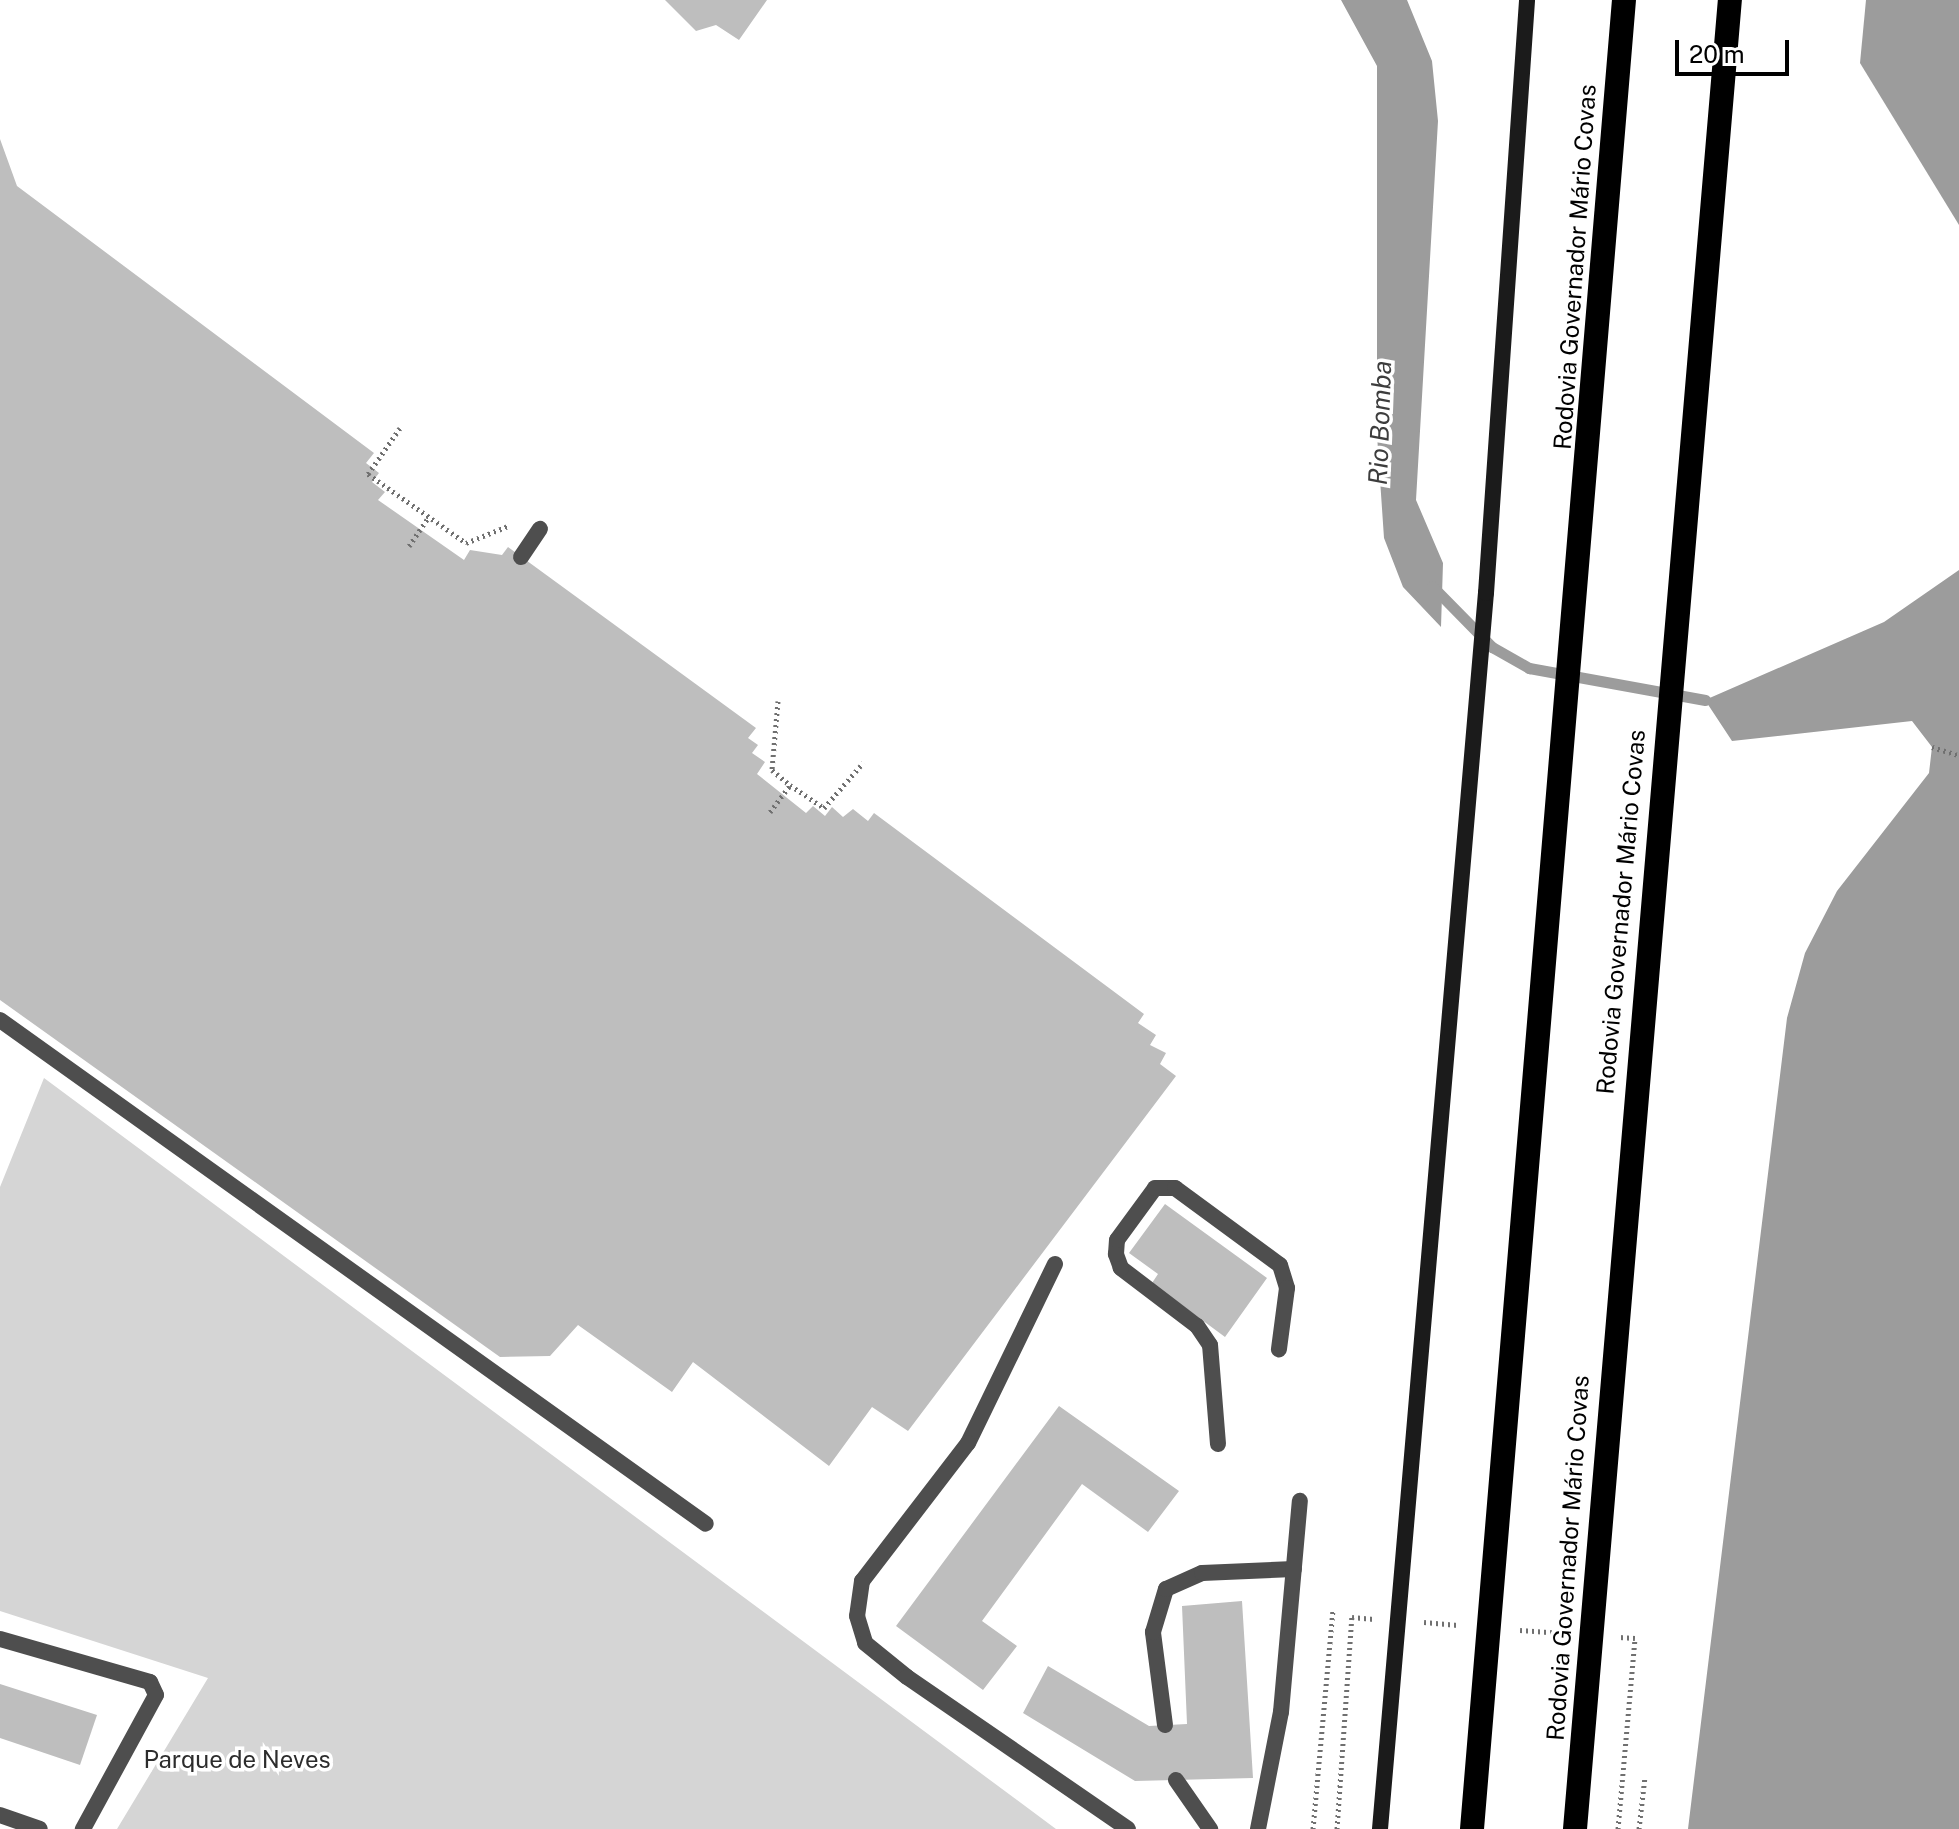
<!DOCTYPE html>
<html>
<head>
<meta charset="utf-8">
<style>
  body { margin:0 }
  #map { position:relative; width:1959px; height:1829px; overflow:hidden; background:#fff; font-family:"Public Sans",sans-serif }
  div>[style] { position:absolute }
  [style*='--x'] { left:calc(var(--x)*1px); top:calc(var(--y)*1px); width:calc(var(--w)*1px); rotate:calc(var(--a)*1deg) }
  .green>* { inset:0; background:#d5d5d5 }
  .water>* { inset:0; background:#9c9c9c }
  .stream>* { height:11px; margin:-5.5px; padding:0 5.5px; transform-origin:5.5px; border-radius:5.5px; background:#9c9c9c }
  .building>* { inset:0; background:#bebebe }
  .path>* { height:5px; margin-top:-2.5px; transform-origin:0; background:repeating-linear-gradient(90deg,#707070 0 2px,transparent 0 6px) }
  .lane>* { height:16px; margin:-8px; padding:0 8px; transform-origin:8px; border-radius:8px; background:#4e4e4e }
  .secondary>* { height:16px; margin:-8px; padding:0 8px; transform-origin:8px; border-radius:8px; background:#1b1b1b }
  .highway>* { height:24px; margin:-12px; padding:0 12px; transform-origin:12px; border-radius:12px; background:#000 }
  span { translate:-50% -50%; white-space:nowrap; text-align:center; line-height:1.15; -webkit-text-stroke:7px #fff; paint-order:stroke }
  .street-label { font-size:24px; color:#000 }
  .park-label { font-size:24px; color:#2c2c2c }
  .water-label { font-size:26px; color:#3d3d3d; font-style:italic }
  .scale { position:absolute; left:1675px; top:40px; width:114px; height:36px; box-sizing:border-box; border:4px solid #000; border-top:0; padding-left:10px; font-size:24px; line-height:28px; white-space:nowrap; color:#000; -webkit-text-stroke:6px #fff; paint-order:stroke }
</style>
</head>
<body>
<div id="map">
  <div class="green">
    <i style="clip-path:polygon(44px 1078px,1056px 1829px,117px 1829px,208px 1678px,0 1611px,0 1187px)"></i>
  </div>
  <div class="water">
    <i style="clip-path:polygon(1341px 0,1407px 0,1432px 61px,1438px 121px,1416px 500px,1443px 563px,1441px 627px,1403px 587px,1384px 538px,1377px 435px,1377px 66px)"></i>
    <i style="clip-path:polygon(1866px 0,1959px 0,1959px 225px,1860px 63px)"></i>
    <i style="clip-path:polygon(1959px 570px,1959px 1829px,1688px 1829px,1787px 1018px,1805px 953px,1837px 891px,1929px 773px,1932px 747px,1912px 721px,1732px 741px,1705px 700px,1884px 622px)"></i>
  </div>
  <div class="stream">
    <i style="--x:1432;--y:586;--w:86;--a:45.5"></i>
    <i style="--x:1492;--y:647;--w:43;--a:29.6"></i>
    <i style="--x:1529;--y:668;--w:179;--a:10.3"></i>
  </div>
  <div class="building">
    <i style="clip-path:polygon(665px 0,767px 0,739px 40px,716px 25px,696px 31px)"></i>
    <i style="clip-path:polygon(0 139px,17px 186px,374px 453px,366px 463px,379px 473px,372px 482px,385px 492px,378px 500px,464px 560px,470px 550px,502px 555px,508px 547px,756px 728px,748px 738px,758px 745px,752px 753px,765px 762px,757px 774px,806px 813px,813px 806px,825px 816px,832px 807px,843px 817px,853px 809px,868px 821px,874px 813px,1144px 1014px,1138px 1023px,1156px 1035px,1150px 1045px,1166px 1053px,1160px 1064px,1176px 1076px,908px 1431px,872px 1407px,829px 1466px,693px 1362px,672px 1392px,578px 1325px,550px 1356px,500px 1357px,0 1000px)"></i>
    <i style="clip-path:polygon(1165px 1204px,1267px 1278px,1225px 1337px,1152px 1283px,1158px 1274px,1129px 1253px)"></i>
    <i style="clip-path:polygon(1059px 1406px,1179px 1491px,1148px 1532px,1082px 1484px,982px 1621px,1017px 1646px,983px 1690px,896px 1626px)"></i>
    <i style="clip-path:polygon(1242px 1601px,1253px 1778px,1135px 1781px,1023px 1713px,1048px 1666px,1149px 1726px,1187px 1724px,1182px 1606px)"></i>
    <i style="clip-path:polygon(0 1684px,97px 1715px,80px 1765px,0 1738px)"></i>
  </div>
  <div class="path">
    <i style="--x:400;--y:428;--w:56;--a:124.8"></i>
    <i style="--x:368;--y:474;--w:120;--a:35.1"></i>
    <i style="--x:466;--y:543;--w:45;--a:-22"></i>
    <i style="--x:409;--y:546;--w:34;--a:-56"></i>
    <i style="--x:778;--y:701;--w:69;--a:95"></i>
    <i style="--x:772;--y:770;--w:23;--a:40"></i>
    <i style="--x:790;--y:785;--w:41;--a:34.1"></i>
    <i style="--x:824;--y:808;--w:60;--a:-49.1"></i>
    <i style="--x:1932;--y:747;--w:28;--a:17"></i>
    <i style="--x:770;--y:812;--w:34;--a:-53"></i>
    <i style="--x:1424;--y:1622;--w:34;--a:5"></i>
    <i style="--x:1520;--y:1630;--w:42;--a:4.1"></i>
    <i style="--x:1313;--y:1829;--w:219;--a:-84.8"></i>
    <i style="--x:1337;--y:1829;--w:213;--a:-86"></i>
    <i style="--x:1352;--y:1617;--w:22;--a:5"></i>
    <i style="--x:1618;--y:1829;--w:192;--a:-84.9"></i>
    <i style="--x:1635;--y:1638;--w:16;--a:-176"></i>
    <i style="--x:1639;--y:1829;--w:53;--a:-83.5"></i>
  </div>
  <div class="lane">
    <i style="--x:521;--y:557;--w:34;--a:-56"></i>
    <i style="--x:0;--y:1020;--w:867;--a:35.52"></i>
    <i style="--x:1055;--y:1264;--w:199;--a:115.9"></i>
    <i style="--x:968;--y:1443;--w:174;--a:127.5"></i>
    <i style="--x:862;--y:1581;--w:35;--a:98"></i>
    <i style="--x:857;--y:1616;--w:28;--a:73"></i>
    <i style="--x:865;--y:1643;--w:54;--a:39"></i>
    <i style="--x:907;--y:1677;--w:268;--a:34.5"></i>
    <i style="--x:1218;--y:1444;--w:99;--a:-94.6"></i>
    <i style="--x:1210;--y:1345;--w:23;--a:-124"></i>
    <i style="--x:1197;--y:1326;--w:96;--a:-142.7"></i>
    <i style="--x:1121;--y:1268;--w:15;--a:-110"></i>
    <i style="--x:1116;--y:1254;--w:14;--a:-86"></i>
    <i style="--x:1117;--y:1240;--w:64;--a:-53.8"></i>
    <i style="--x:1155;--y:1188;--w:20;--a:0"></i>
    <i style="--x:1175;--y:1188;--w:130;--a:36.3"></i>
    <i style="--x:1280;--y:1265;--w:24;--a:73"></i>
    <i style="--x:1287;--y:1288;--w:62;--a:97.5"></i>
    <i style="--x:0;--y:1639;--w:156;--a:16"></i>
    <i style="--x:150;--y:1682;--w:14;--a:65"></i>
    <i style="--x:156;--y:1695;--w:153;--a:118.6"></i>
    <i style="--x:1165;--y:1725;--w:94;--a:-97.4"></i>
    <i style="--x:1153;--y:1632;--w:45;--a:-73.2"></i>
    <i style="--x:1166;--y:1589;--w:39;--a:-24"></i>
    <i style="--x:1202;--y:1573;--w:92;--a:-2.5"></i>
    <i style="--x:1176;--y:1780;--w:60;--a:55.2"></i>
    <i style="--x:0;--y:1815;--w:42;--a:19.3"></i>
    <i style="--x:1258;--y:1829;--w:119;--a:-78.9"></i>
    <i style="--x:1281;--y:1712;--w:212;--a:-84.9"></i>
  </div>
  <div class="secondary">
    <i style="--x:1380;--y:1829;--w:1241;--a:-85.1"></i>
    <i style="--x:1486;--y:593;--w:594;--a:-86.04"></i>
  </div>
  <div class="highway">
    <i style="--x:1472;--y:1829;--w:1835;--a:-85.25"></i>
    <i style="--x:1575;--y:1829;--w:1836;--a:-85.16"></i>
  </div>
  <div class="street-label">
    <span style="left:1575px;top:267px;rotate:-86deg">Rodovia Governador Mário Covas</span>
    <span style="left:1621px;top:912px;rotate:-85deg">Rodovia Governador Mário Covas</span>
    <span style="left:1568px;top:1558px;rotate:-86deg">Rodovia Governador Mário Covas</span>
  </div>
  <div class="park-label">
    <span style="left:237px;top:1760px">Parque de Neves</span>
  </div>
  <div class="water-label">
    <span style="left:1380px;top:423px;rotate:-88deg">Rio Bomba</span>
  </div>
  <div class="scale">20 m</div>
</div>
</body>
</html>
